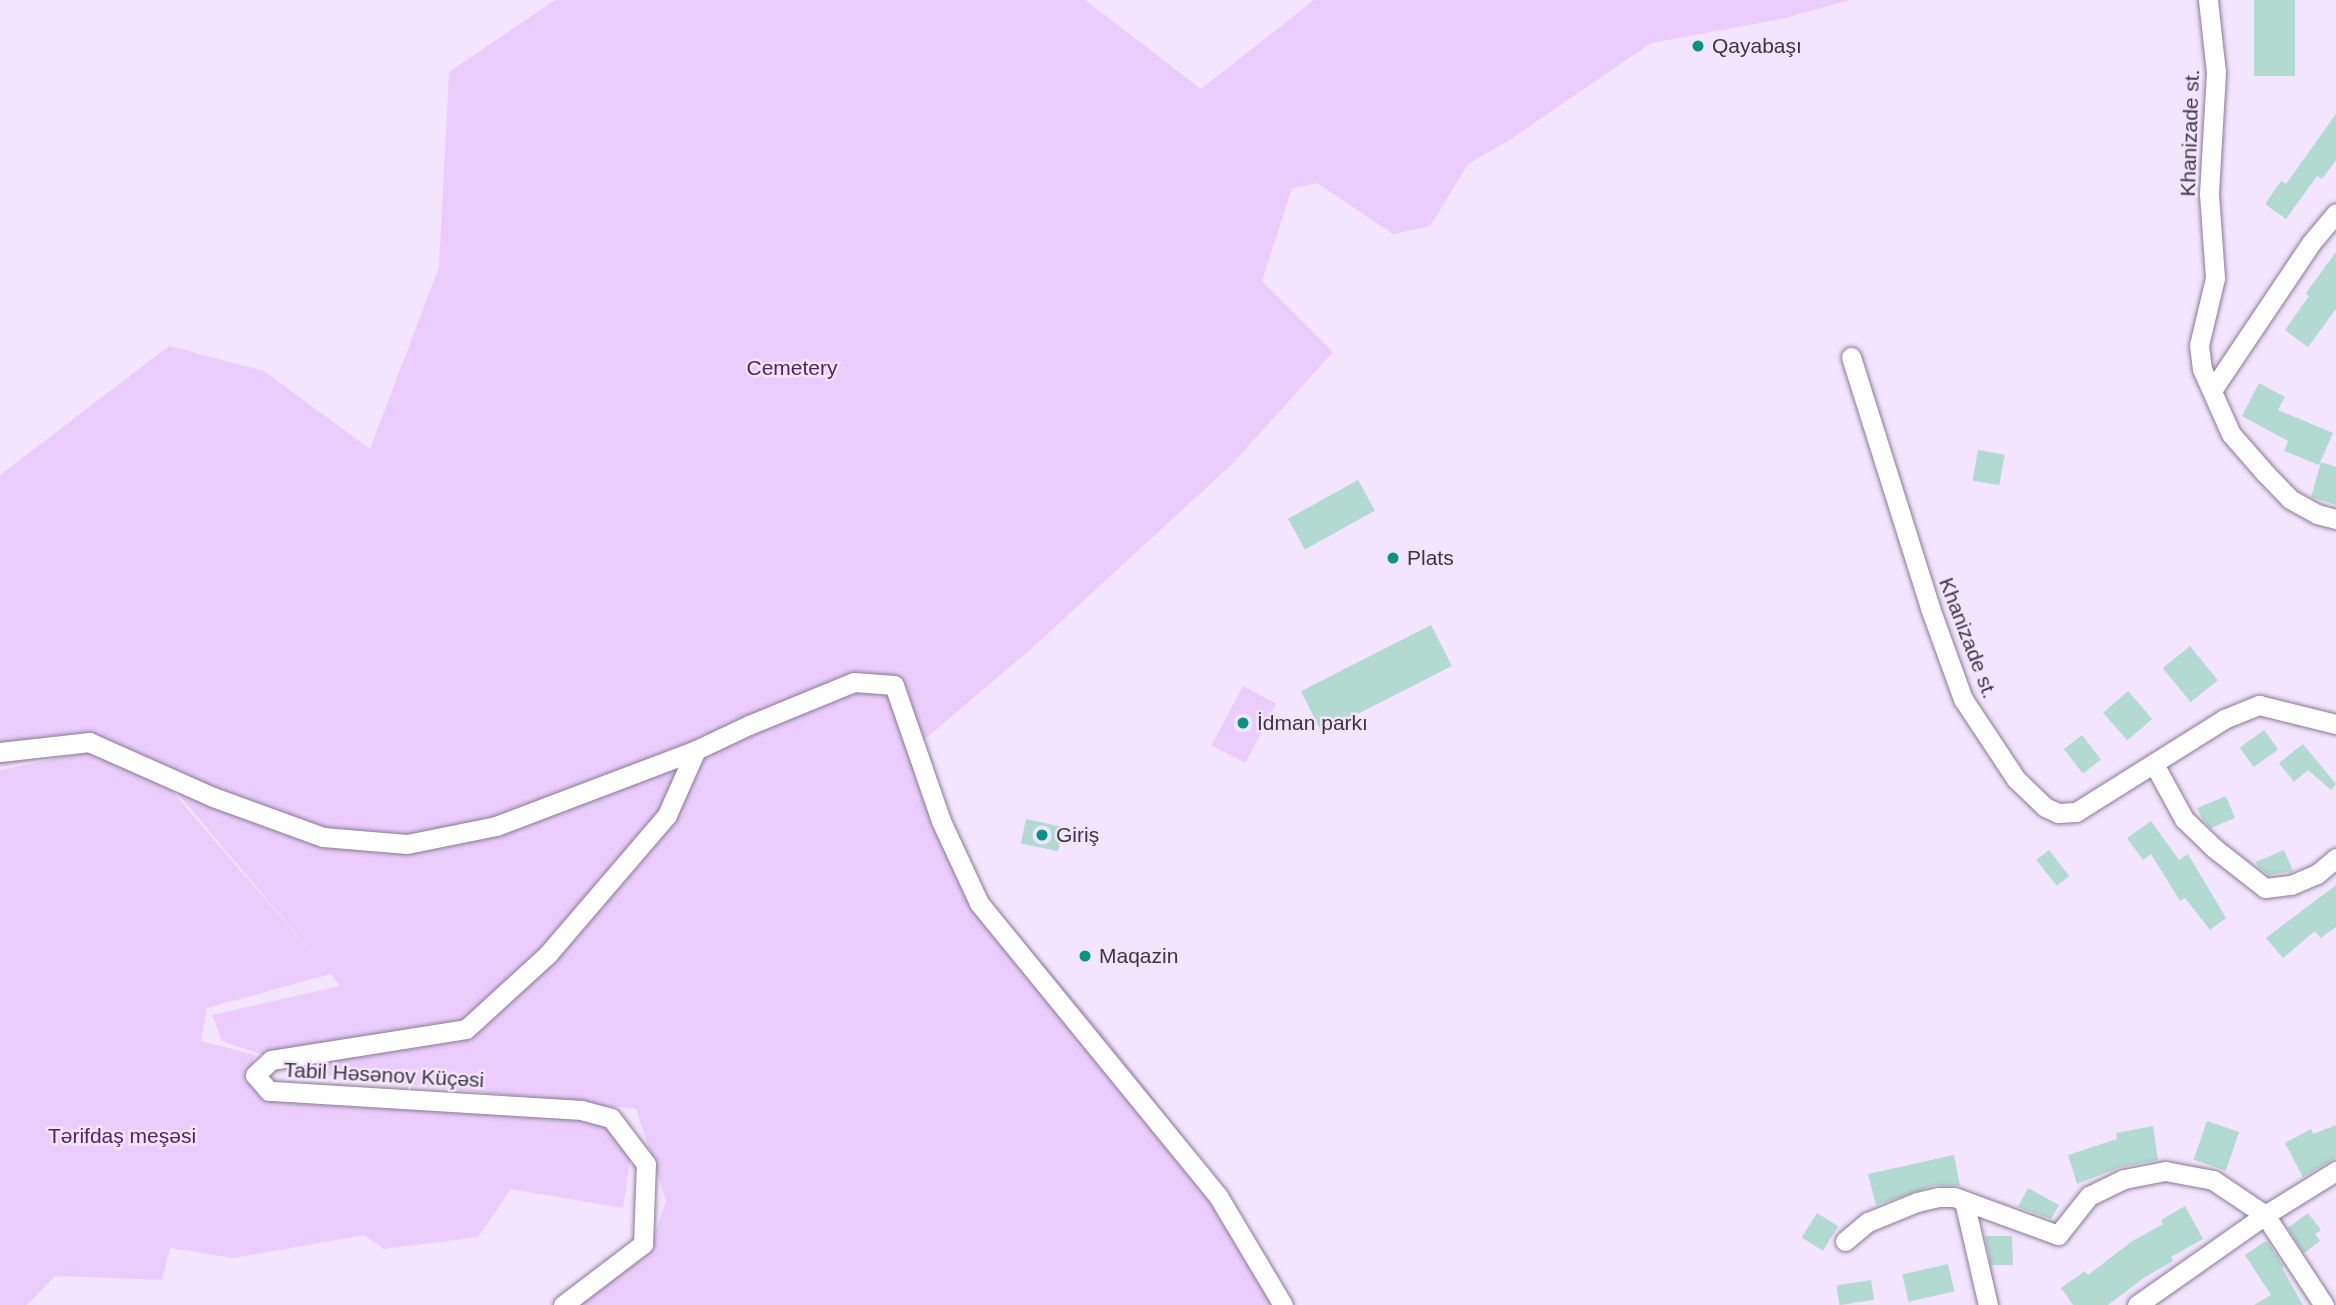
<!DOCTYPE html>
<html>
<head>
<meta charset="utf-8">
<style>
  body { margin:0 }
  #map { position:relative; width:2336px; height:1305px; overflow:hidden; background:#f3e5fd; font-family:Arial,sans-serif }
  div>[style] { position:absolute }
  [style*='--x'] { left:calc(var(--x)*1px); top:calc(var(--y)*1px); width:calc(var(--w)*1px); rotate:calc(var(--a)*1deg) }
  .green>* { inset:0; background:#eacdfd; transform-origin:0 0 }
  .building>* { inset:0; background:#b2dad0; transform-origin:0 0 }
  .roads { filter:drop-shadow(0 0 2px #8a7a95) drop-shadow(0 0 2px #8a7a95) }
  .minor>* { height:19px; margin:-9.5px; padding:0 9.5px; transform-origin:9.5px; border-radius:9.5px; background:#fff }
  .dots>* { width:19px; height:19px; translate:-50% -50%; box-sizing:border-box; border:4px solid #f3e5fd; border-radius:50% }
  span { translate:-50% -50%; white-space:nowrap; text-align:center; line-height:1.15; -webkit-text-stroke:5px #f3e5fd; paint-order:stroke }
  .poi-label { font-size:21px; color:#3d3642 }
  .left { translate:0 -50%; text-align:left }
  .street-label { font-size:21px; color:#3d3642 }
  .park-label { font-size:21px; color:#52216a }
</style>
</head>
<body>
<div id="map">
  <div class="green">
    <i style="clip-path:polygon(555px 0,1085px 0,1201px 89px,1314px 0,1850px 0,1781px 19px,1651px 43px,1511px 139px,1468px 164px,1430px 226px,1393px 234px,1317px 183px,1292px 188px,1262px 281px,1333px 352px,1232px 464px,1031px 649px,920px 743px,947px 851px,1105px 1035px,1221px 1186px,1283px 1305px,576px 1305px,647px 1255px,666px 1201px,636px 1109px,323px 1075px,222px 1041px,212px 1015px,340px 986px,331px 974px,207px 1008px,201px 1041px,255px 1055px,250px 1075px,270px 1096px,596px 1121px,632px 1147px,623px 1208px,511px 1189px,478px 1237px,384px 1249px,364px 1235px,234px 1258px,170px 1248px,162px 1280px,55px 1276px,27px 1305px,0 1305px,0 770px,87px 752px,165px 783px,329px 973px,167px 781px,87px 750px,0 767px,0 475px,169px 346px,264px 371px,370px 449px,439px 267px,449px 72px)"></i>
    <i style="left:1243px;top:686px;width:38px;height:67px;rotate:28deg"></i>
  </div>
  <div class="building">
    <i style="left:2254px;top:0;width:41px;height:76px"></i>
    <i style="clip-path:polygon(2336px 114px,2336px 160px,2322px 179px,2317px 176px,2286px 219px,2265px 204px,2281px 181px,2286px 184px)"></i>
    <i style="clip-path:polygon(2336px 252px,2336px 309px,2308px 347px,2285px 330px,2309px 296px,2306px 293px)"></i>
    <i style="clip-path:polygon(2259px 383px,2285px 397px,2278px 410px,2333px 433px,2319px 465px,2284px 451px,2288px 441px,2242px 416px)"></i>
    <i style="left:1978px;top:450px;width:27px;height:31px;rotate:10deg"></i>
    <i style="clip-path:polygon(2321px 462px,2336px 467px,2336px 505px,2311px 497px)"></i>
    <i style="left:1358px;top:480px;width:35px;height:80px;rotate:61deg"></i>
    <i style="left:1431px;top:625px;width:46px;height:146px;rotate:63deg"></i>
    <i style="left:2190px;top:646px;width:44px;height:35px;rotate:51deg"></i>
    <i style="left:2128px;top:691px;width:37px;height:33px;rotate:49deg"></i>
    <i style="left:2264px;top:730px;width:24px;height:30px;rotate:54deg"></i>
    <i style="left:2082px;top:735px;width:31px;height:23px;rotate:52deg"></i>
    <i style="clip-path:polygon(2303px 744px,2336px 784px,2331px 790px,2308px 770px,2294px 782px,2279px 763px)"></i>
    <i style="clip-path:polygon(2226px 796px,2235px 818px,2211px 828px,2203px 820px,2197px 808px)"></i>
    <i style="left:1026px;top:819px;width:38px;height:25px;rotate:12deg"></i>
    <i style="clip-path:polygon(2151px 821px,2179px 860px,2188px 854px,2226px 918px,2210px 930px,2185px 898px,2180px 901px,2151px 854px,2143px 860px,2127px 838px)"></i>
    <i style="left:2049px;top:850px;width:33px;height:16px;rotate:52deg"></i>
    <i style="clip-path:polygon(2284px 850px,2293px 871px,2269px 875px,2258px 867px,2256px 862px)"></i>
    <i style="clip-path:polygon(2336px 885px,2336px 927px,2321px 938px,2315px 931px,2283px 958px,2266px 938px)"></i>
    <i style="left:2207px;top:1121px;width:34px;height:41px;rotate:19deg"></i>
    <i style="clip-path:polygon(2336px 1125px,2336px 1158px,2303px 1177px,2285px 1143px,2311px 1129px,2313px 1134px)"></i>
    <i style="clip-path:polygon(2153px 1126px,2158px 1160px,2121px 1167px,2077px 1184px,2068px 1155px,2117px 1139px,2116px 1133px)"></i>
    <i style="clip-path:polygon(1954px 1155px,1960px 1186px,1935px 1185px,1876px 1205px,1868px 1174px)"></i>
    <i style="clip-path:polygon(2028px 1188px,2059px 1205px,2051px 1219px,2018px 1207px)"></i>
    <i style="clip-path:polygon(2185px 1206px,2203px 1239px,2171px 1257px,2173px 1261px,2145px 1277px,2108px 1305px,2073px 1305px,2061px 1288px,2085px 1271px,2088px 1275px,2131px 1242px,2163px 1224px,2161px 1220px)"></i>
    <i style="left:1817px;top:1213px;width:25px;height:29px;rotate:32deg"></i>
    <i style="clip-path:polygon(2308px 1213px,2321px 1230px,2315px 1234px,2320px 1241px,2304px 1253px,2288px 1228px)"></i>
    <i style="clip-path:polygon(1985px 1236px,2012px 1236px,2013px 1265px,1991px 1265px)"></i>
    <i style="clip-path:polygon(2264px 1242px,2268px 1242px,2284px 1267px,2282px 1268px,2303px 1305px,2254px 1305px,2271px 1295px,2245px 1255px)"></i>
    <i style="left:1948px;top:1264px;width:28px;height:47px;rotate:77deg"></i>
    <i style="left:1871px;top:1280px;width:20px;height:35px;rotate:81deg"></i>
  </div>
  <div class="roads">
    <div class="minor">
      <i style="--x:2208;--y:0;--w:72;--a:83.7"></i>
      <i style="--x:2216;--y:72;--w:122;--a:93.3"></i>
      <i style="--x:2209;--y:194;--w:84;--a:85.9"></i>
      <i style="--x:2215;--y:278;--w:69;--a:103.4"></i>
      <i style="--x:2199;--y:345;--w:24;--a:83"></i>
      <i style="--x:2202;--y:369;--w:71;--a:66"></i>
      <i style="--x:2231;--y:434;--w:53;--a:48.8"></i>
      <i style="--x:2266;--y:474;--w:35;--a:46"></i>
      <i style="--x:2290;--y:499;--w:31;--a:29"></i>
      <i style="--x:2317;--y:514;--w:20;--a:15"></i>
      <i style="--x:1851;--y:357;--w:263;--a:72.5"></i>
      <i style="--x:1930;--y:608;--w:97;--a:70.1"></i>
      <i style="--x:1963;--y:699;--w:96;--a:56.5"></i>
      <i style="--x:2016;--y:779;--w:40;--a:44"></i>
      <i style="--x:2045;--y:807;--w:14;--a:25"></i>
      <i style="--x:2058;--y:813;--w:18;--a:-3"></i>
      <i style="--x:2076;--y:812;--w:175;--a:-32.1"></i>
      <i style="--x:2224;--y:719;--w:38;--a:-22"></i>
      <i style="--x:2259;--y:705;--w:79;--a:13.9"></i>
      <i style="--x:2213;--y:389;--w:176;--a:-56.1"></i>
      <i style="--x:2311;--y:243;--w:39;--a:-50"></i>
      <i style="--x:0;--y:752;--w:90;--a:-6.4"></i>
      <i style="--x:89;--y:742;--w:136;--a:23.9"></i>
      <i style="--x:213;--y:797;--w:117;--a:20"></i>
      <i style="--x:323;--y:837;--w:84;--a:4.8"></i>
      <i style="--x:407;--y:844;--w:91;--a:-11.4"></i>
      <i style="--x:496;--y:826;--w:214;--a:-20.8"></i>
      <i style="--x:696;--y:750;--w:59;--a:-25.3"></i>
      <i style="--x:749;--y:725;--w:113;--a:-22.3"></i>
      <i style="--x:854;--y:682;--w:40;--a:4.3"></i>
      <i style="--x:894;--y:685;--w:144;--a:70.9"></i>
      <i style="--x:941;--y:821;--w:90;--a:65.1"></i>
      <i style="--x:979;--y:903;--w:378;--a:50.8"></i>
      <i style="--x:1218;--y:1196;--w:127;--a:59.2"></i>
      <i style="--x:2154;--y:764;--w:63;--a:61.4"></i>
      <i style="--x:2184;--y:819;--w:42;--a:44"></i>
      <i style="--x:2214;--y:848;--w:65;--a:38.1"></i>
      <i style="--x:2265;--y:888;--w:26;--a:-7"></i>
      <i style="--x:2291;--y:885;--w:28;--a:-23"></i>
      <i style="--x:2317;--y:874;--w:25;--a:-40"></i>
      <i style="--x:1964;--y:1201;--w:107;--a:77"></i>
      <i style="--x:1845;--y:1241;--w:30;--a:-40"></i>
      <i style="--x:1868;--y:1222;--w:53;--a:-22.2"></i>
      <i style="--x:1917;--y:1202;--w:22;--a:-13"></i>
      <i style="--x:1938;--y:1197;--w:16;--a:0"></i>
      <i style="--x:1954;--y:1197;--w:111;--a:20.1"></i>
      <i style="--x:2058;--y:1235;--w:50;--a:-51.5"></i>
      <i style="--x:2089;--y:1196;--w:39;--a:-26"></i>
      <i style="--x:2124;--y:1179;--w:42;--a:-11"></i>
      <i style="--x:2165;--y:1171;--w:49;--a:10.6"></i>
      <i style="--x:2213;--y:1180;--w:63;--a:33.9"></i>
      <i style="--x:2265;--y:1215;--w:108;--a:56.8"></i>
      <i style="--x:563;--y:1305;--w:101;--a:-37.3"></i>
      <i style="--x:643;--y:1244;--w:80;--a:-87.9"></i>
      <i style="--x:646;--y:1164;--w:58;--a:-127.3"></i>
      <i style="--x:611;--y:1118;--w:30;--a:-165"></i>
      <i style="--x:582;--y:1110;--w:314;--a:-176.5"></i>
      <i style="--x:269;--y:1091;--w:21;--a:-131"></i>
      <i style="--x:255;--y:1075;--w:22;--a:-43"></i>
      <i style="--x:271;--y:1060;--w:197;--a:-9"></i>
      <i style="--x:466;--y:1029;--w:111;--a:-42.4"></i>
      <i style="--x:548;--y:954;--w:183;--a:-49.4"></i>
      <i style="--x:667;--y:815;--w:71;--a:-66"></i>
      <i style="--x:2137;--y:1305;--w:156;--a:-35.1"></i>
      <i style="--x:2265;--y:1215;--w:84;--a:-31.8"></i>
    </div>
  </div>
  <div class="dots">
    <i style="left:1698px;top:46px;background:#099480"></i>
    <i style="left:1393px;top:558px;background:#099480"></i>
    <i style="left:1243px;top:723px;background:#099480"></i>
    <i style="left:1042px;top:835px;background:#099480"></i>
    <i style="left:1085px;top:956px;background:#099480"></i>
  </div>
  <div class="poi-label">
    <span class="left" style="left:1712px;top:46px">Qayabaşı</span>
    <span class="left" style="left:1407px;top:558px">Plats</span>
    <span class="left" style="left:1257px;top:723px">İdman parkı</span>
    <span class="left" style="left:1056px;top:835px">Giriş</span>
    <span class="left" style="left:1099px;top:956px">Maqazin</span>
  </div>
  <div class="street-label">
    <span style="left:2190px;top:133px;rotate:-88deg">Khanizade st.</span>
    <span style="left:1968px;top:638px;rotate:69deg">Khanizade st.</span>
    <span style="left:384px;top:1075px;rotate:3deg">Tabil Həsənov Küçəsi</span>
  </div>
  <div class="park-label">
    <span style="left:792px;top:368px">Cemetery</span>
    <span style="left:122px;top:1136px">Tərifdaş meşəsi</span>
  </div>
</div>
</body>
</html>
